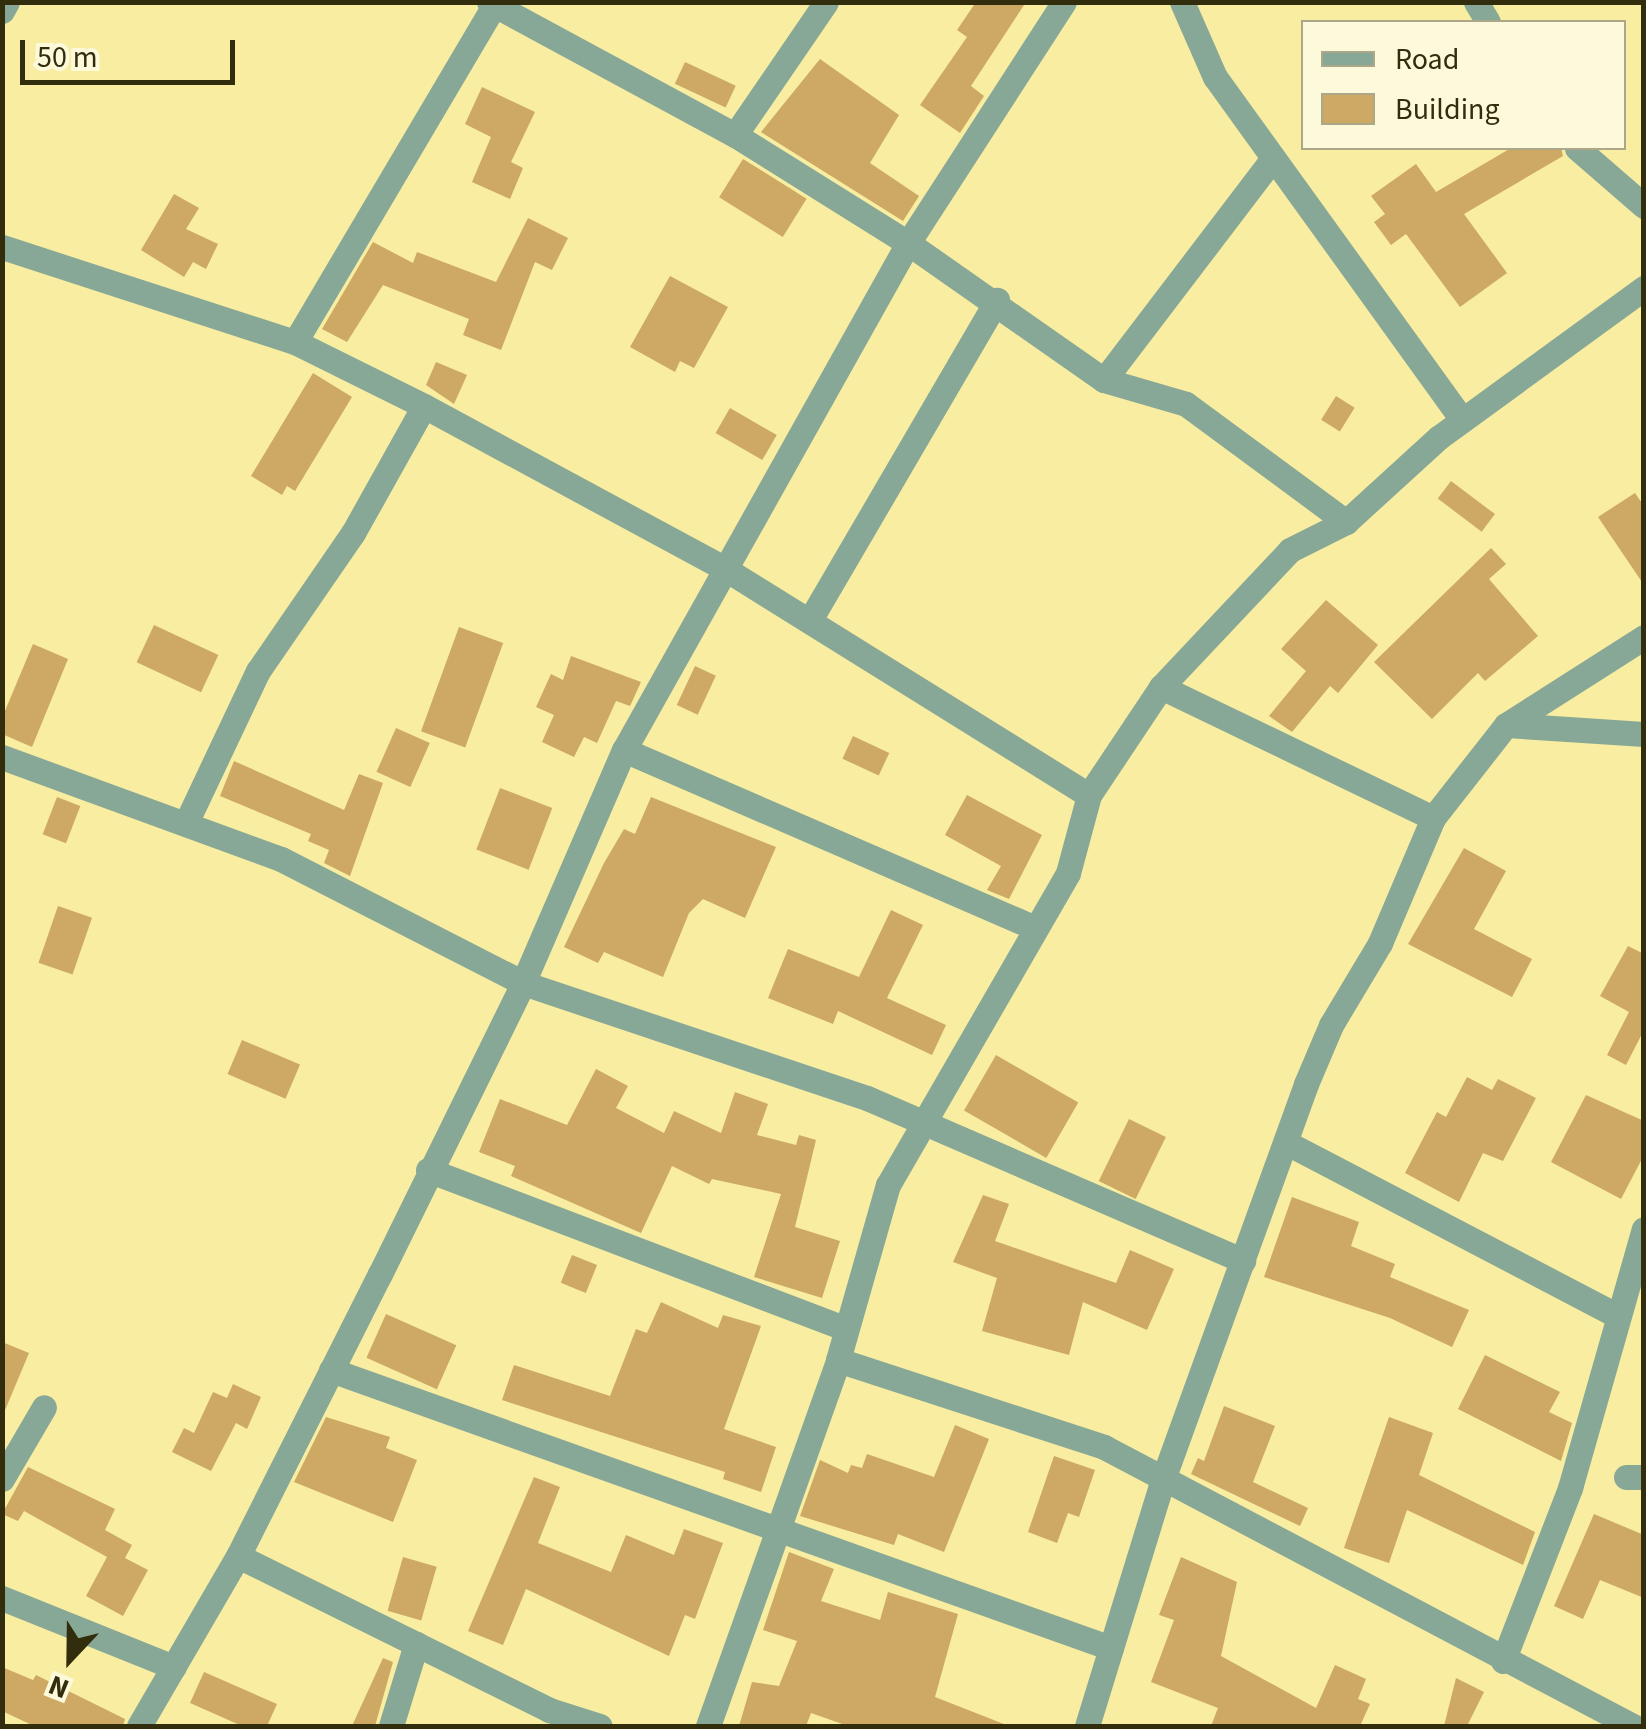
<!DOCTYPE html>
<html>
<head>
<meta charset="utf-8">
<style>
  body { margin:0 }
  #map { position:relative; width:1646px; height:1729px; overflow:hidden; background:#f8eda0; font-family:"Source Sans 3",sans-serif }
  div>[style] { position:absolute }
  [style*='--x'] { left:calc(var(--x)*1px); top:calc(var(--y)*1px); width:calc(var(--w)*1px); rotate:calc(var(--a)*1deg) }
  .building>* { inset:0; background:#cea964; transform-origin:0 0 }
  .minor>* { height:25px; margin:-12.5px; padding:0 12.5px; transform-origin:12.5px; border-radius:12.5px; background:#88a897 }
  .tertiary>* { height:25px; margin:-12.5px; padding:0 12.5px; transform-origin:12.5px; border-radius:12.5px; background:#88a897 }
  span { translate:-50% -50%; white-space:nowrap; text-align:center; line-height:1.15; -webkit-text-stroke:8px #fdf9db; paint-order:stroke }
  .frame { position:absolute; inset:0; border:5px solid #322d0d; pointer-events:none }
  .legend { position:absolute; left:1301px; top:20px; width:325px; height:130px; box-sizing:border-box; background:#fdf9db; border:2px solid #aca789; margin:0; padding:12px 18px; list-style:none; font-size:30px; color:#322d0d }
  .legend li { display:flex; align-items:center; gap:20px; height:50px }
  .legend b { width:50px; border:2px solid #aca789 }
  .north { position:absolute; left:20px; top:1609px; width:100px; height:100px; -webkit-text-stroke:8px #fdf9db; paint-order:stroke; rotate:202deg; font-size:28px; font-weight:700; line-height:40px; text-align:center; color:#322d0d }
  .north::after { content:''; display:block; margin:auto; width:35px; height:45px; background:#322d0d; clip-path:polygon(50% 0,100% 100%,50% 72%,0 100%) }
  .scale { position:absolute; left:20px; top:40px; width:215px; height:45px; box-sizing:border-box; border:5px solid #322d0d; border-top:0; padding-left:12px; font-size:30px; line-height:35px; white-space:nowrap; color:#322d0d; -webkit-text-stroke:8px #fdf9db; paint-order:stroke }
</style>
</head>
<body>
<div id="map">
  <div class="building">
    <i style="clip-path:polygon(976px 2px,1026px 2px,971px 86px,984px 96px,960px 133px,920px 105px,967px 37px,957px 30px)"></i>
    <i style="clip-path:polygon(820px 59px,899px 115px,870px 163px,919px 196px,903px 221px,761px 132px)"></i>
    <i style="left:685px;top:62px;width:56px;height:24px;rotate:25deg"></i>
    <i style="clip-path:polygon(482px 87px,535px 112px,511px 162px,523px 168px,510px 199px,472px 182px,491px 137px,465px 124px)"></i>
    <i style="clip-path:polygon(1511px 148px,1561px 148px,1563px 156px,1464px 214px,1507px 273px,1460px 307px,1406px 234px,1391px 245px,1374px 222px,1385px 214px,1371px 196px,1416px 164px,1436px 192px)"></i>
    <i style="left:743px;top:159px;width:75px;height:45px;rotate:32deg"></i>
    <i style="clip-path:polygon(174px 194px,199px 208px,186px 229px,218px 244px,206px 269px,193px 262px,184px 277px,141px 250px)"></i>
    <i style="clip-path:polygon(528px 218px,568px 238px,552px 270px,535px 262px,501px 350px,463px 335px,469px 319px,383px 285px,347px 342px,322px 329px,373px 242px,413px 263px,417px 252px,496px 282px)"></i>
    <i style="clip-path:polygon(670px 276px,728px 307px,694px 368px,680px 361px,675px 372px,630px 347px)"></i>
    <i style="clip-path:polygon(436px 362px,467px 375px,454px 404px,426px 385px)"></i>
    <i style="clip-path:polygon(313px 373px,352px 397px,295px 491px,287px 486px,282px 495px,251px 476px)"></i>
    <i style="left:1336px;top:396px;width:22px;height:28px;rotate:32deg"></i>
    <i style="left:730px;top:408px;width:54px;height:29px;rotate:30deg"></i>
    <i style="left:1451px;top:481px;width:55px;height:22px;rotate:37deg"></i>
    <i style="clip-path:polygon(1635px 493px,1644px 506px,1644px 585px,1598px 517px)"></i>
    <i style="clip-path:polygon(1491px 548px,1506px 564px,1489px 579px,1538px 636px,1485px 681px,1478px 673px,1432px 719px,1374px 662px)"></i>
    <i style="clip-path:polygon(1326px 600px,1378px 645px,1338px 693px,1330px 686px,1292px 732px,1269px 716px,1306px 671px,1281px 649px)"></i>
    <i style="left:154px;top:625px;width:71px;height:41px;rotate:25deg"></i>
    <i style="left:459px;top:627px;width:47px;height:111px;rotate:20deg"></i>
    <i style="clip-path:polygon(33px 644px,68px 659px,32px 747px,2px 734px,2px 718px)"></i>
    <i style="clip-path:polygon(571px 656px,641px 682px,630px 706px,616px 701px,597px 743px,584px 737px,574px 757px,542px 742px,554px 715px,536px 707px,551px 674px,563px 680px)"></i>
    <i style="left:695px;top:666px;width:23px;height:43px;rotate:25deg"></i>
    <i style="left:396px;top:728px;width:37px;height:48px;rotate:24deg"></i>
    <i style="left:853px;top:736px;width:40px;height:25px;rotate:25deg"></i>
    <i style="clip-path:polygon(234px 761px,344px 810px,359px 774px,383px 783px,350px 876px,324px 863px,329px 850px,308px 841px,311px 834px,220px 796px)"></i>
    <i style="left:500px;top:788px;width:56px;height:66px;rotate:21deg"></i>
    <i style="clip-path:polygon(967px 795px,1042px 835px,1009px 899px,987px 890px,1001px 866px,945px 835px)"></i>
    <i style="left:57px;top:797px;width:25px;height:40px;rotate:21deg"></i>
    <i style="clip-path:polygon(651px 797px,776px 847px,745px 918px,703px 899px,689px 913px,663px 977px,604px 952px,598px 963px,564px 947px,604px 863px,624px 829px,635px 834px)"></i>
    <i style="clip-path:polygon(1464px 848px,1506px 871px,1474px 929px,1532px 959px,1512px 997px,1408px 944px)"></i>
    <i style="left:58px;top:906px;width:36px;height:60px;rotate:19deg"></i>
    <i style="clip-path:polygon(891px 910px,923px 925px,887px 998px,946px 1025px,932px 1055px,838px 1011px,833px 1024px,768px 998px,788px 949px,859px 977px)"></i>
    <i style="clip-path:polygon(1628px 946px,1644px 954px,1644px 1030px,1626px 1065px,1607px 1055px,1629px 1012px,1600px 996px)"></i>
    <i style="left:242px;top:1040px;width:63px;height:37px;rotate:23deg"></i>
    <i style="left:996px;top:1055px;width:95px;height:64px;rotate:30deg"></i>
    <i style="clip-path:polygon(596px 1069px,628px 1086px,616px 1108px,664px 1133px,674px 1111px,721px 1133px,735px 1092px,768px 1104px,757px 1135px,796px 1145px,799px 1135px,816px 1140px,795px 1227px,840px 1241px,822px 1298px,754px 1277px,781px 1194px,712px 1179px,709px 1184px,672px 1166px,641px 1233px,511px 1176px,515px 1166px,479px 1152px,500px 1099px,567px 1125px)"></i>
    <i style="clip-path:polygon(1467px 1077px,1492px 1090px,1498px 1079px,1536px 1098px,1503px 1161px,1483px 1153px,1459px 1202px,1405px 1173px,1437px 1112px,1446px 1117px)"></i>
    <i style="clip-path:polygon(1586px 1095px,1644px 1121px,1644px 1155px,1621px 1199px,1551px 1162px)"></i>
    <i style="left:1129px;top:1119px;width:41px;height:69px;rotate:26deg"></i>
    <i style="clip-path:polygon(983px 1195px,1009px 1204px,995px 1241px,1116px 1283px,1130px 1250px,1174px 1269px,1147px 1330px,1083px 1302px,1069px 1355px,982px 1331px,997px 1278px,953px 1262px)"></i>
    <i style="clip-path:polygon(1292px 1197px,1359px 1222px,1351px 1246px,1395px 1264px,1390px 1277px,1469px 1310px,1452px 1347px,1390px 1318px,1264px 1277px)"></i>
    <i style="left:572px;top:1255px;width:27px;height:30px;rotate:22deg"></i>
    <i style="clip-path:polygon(661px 1302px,718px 1328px,723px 1315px,761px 1326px,724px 1429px,776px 1447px,761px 1492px,723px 1479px,725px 1472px,502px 1400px,514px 1365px,610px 1396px,636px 1329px,647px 1333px)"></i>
    <i style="left:386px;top:1314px;width:77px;height:48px;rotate:24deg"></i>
    <i style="clip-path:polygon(2px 1342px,29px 1353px,3px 1415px,2px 1415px)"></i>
    <i style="clip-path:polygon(1485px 1355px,1560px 1392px,1549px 1412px,1572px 1423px,1561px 1461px,1458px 1409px)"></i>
    <i style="clip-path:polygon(233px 1384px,261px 1397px,247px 1429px,236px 1423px,211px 1471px,172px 1452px,184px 1428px,194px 1433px,213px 1392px,227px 1398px)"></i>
    <i style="clip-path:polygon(1224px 1406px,1275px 1426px,1253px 1482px,1308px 1508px,1300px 1526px,1191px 1474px,1198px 1458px,1204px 1461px)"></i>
    <i style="clip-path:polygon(326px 1417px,390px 1437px,386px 1448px,417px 1460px,393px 1522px,294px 1482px)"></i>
    <i style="clip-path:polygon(1389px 1417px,1433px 1433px,1419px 1475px,1535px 1532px,1523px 1565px,1407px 1510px,1389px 1563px,1344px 1548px)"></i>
    <i style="clip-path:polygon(955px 1425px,989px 1439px,944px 1552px,898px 1534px,894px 1545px,800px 1516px,820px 1460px,848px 1473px,851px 1465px,862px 1468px,867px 1454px,934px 1477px)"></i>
    <i style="clip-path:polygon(1054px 1456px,1095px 1470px,1079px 1517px,1068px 1513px,1057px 1543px,1028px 1532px)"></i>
    <i style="clip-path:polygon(28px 1467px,115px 1509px,105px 1530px,132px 1545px,125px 1558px,148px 1570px,123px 1616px,86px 1596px,107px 1557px,24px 1511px,18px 1521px,2px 1514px)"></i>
    <i style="clip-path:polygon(534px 1477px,560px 1487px,538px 1543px,611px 1572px,626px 1535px,674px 1555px,684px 1529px,723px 1543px,695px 1619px,685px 1615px,669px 1656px,526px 1589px,503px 1645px,468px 1631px)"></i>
    <i style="clip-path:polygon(1594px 1514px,1644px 1535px,1644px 1598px,1600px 1580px,1583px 1619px,1554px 1606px)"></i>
    <i style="clip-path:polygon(789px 1552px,834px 1569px,821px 1601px,880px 1620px,888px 1592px,958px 1614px,935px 1697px,1009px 1726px,848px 1726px,811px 1713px,806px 1726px,739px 1726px,752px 1682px,779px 1686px,797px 1641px,763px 1630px)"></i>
    <i style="left:403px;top:1557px;width:35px;height:56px;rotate:16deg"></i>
    <i style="clip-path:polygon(1181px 1557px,1237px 1582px,1221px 1656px,1316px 1708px,1335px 1665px,1366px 1679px,1358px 1699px,1370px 1704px,1360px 1726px,1211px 1726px,1218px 1708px,1151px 1682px,1174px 1620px,1159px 1615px)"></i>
    <i style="clip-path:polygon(383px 1658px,393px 1662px,375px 1726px,352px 1726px)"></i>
    <i style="clip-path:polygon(2px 1667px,33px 1680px,36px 1675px,125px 1719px,123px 1726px,34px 1726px,2px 1711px)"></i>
    <i style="clip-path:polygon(204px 1672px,277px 1704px,267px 1726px,242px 1726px,190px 1703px)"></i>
    <i style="clip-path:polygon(1456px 1678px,1484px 1692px,1467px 1726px,1444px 1726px)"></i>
  </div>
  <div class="minor">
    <i style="--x:489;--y:2;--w:280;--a:28.4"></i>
    <i style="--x:735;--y:135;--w:204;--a:32"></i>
    <i style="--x:908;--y:243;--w:287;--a:-57.1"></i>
    <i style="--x:1182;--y:2;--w:82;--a:66.3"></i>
    <i style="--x:1215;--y:77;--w:423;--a:54.2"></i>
    <i style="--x:2;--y:11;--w:10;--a:-61"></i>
    <i style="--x:735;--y:135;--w:161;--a:-55.6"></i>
    <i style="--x:2;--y:247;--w:308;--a:18"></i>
    <i style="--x:295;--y:342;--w:144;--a:26.4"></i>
    <i style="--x:424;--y:406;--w:345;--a:28.4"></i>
    <i style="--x:727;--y:570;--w:426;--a:31.9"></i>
    <i style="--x:295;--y:342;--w:391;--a:-59.4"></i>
    <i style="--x:1104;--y:380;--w:279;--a:-52.7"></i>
    <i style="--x:810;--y:620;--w:371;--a:-59.7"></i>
    <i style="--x:1161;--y:687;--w:302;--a:25.7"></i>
    <i style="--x:1506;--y:725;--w:138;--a:3.7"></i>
    <i style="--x:624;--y:750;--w:446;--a:23.4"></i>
    <i style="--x:2;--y:757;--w:297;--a:20.1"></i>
    <i style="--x:281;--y:859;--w:272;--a:27.1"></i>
    <i style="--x:523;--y:983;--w:363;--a:18.5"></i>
    <i style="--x:867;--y:1098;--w:410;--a:23.4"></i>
    <i style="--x:186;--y:823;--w:168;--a:-64.7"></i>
    <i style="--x:258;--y:671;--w:168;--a:-55.5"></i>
    <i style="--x:353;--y:533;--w:145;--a:-60.8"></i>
    <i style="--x:1287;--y:1143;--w:373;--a:27.6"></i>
    <i style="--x:428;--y:1170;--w:444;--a:20.8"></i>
    <i style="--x:838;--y:1360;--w:280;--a:18.1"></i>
    <i style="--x:1104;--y:1447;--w:598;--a:27.81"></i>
    <i style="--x:331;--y:1370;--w:828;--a:19.62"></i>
    <i style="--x:1626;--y:1477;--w:18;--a:0"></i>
    <i style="--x:2;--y:1479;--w:83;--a:-59.7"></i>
    <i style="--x:238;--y:1556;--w:347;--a:26.3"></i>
    <i style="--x:549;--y:1710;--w:53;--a:17.4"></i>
    <i style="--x:2;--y:1598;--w:185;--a:21.9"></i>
    <i style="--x:1503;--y:1661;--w:186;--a:-68.8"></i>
    <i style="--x:1570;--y:1488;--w:269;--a:-74.1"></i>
    <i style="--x:139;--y:1726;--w:197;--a:-59.8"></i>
    <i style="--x:238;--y:1556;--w:316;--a:-63.3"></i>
    <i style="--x:380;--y:1274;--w:324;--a:-63.8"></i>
    <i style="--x:523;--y:983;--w:254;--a:-66.6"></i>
    <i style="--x:624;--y:750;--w:581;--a:-60.74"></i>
    <i style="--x:908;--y:243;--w:239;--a:35"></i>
    <i style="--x:1104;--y:380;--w:85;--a:16.3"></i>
    <i style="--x:1186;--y:404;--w:199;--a:36.4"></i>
    <i style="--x:391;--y:1726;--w:86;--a:-73"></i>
    <i style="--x:708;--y:1726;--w:388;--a:-70.4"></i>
    <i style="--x:838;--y:1360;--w:182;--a:-74.1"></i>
    <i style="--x:888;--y:1185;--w:360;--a:-60"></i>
    <i style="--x:1068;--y:873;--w:81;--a:-74.9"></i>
    <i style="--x:1089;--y:795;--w:130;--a:-56.3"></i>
    <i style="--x:1161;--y:687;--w:188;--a:-46.7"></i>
    <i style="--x:1290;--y:550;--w:63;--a:-26.6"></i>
    <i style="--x:1346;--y:522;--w:125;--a:-42.4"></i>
    <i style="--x:1438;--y:438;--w:255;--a:-36.1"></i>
    <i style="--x:1087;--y:1726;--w:255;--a:-72.9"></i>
    <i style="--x:1162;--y:1482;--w:423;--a:-70.1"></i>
    <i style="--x:1306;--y:1084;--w:64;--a:-67"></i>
    <i style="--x:1331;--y:1025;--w:96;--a:-59.1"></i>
    <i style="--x:1380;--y:943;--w:136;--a:-67"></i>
    <i style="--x:1433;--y:818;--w:118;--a:-51.9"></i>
    <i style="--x:1506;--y:725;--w:164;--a:-32.5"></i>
  </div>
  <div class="tertiary">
    <i style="--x:1476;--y:2;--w:23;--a:59"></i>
    <i style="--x:1577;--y:148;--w:89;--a:40.9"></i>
  </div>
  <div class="frame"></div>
  <ul class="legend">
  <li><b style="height:12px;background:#88a897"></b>Road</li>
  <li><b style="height:28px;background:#cea964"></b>Building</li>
  </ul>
  <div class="north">N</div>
  <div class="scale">50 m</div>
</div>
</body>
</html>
